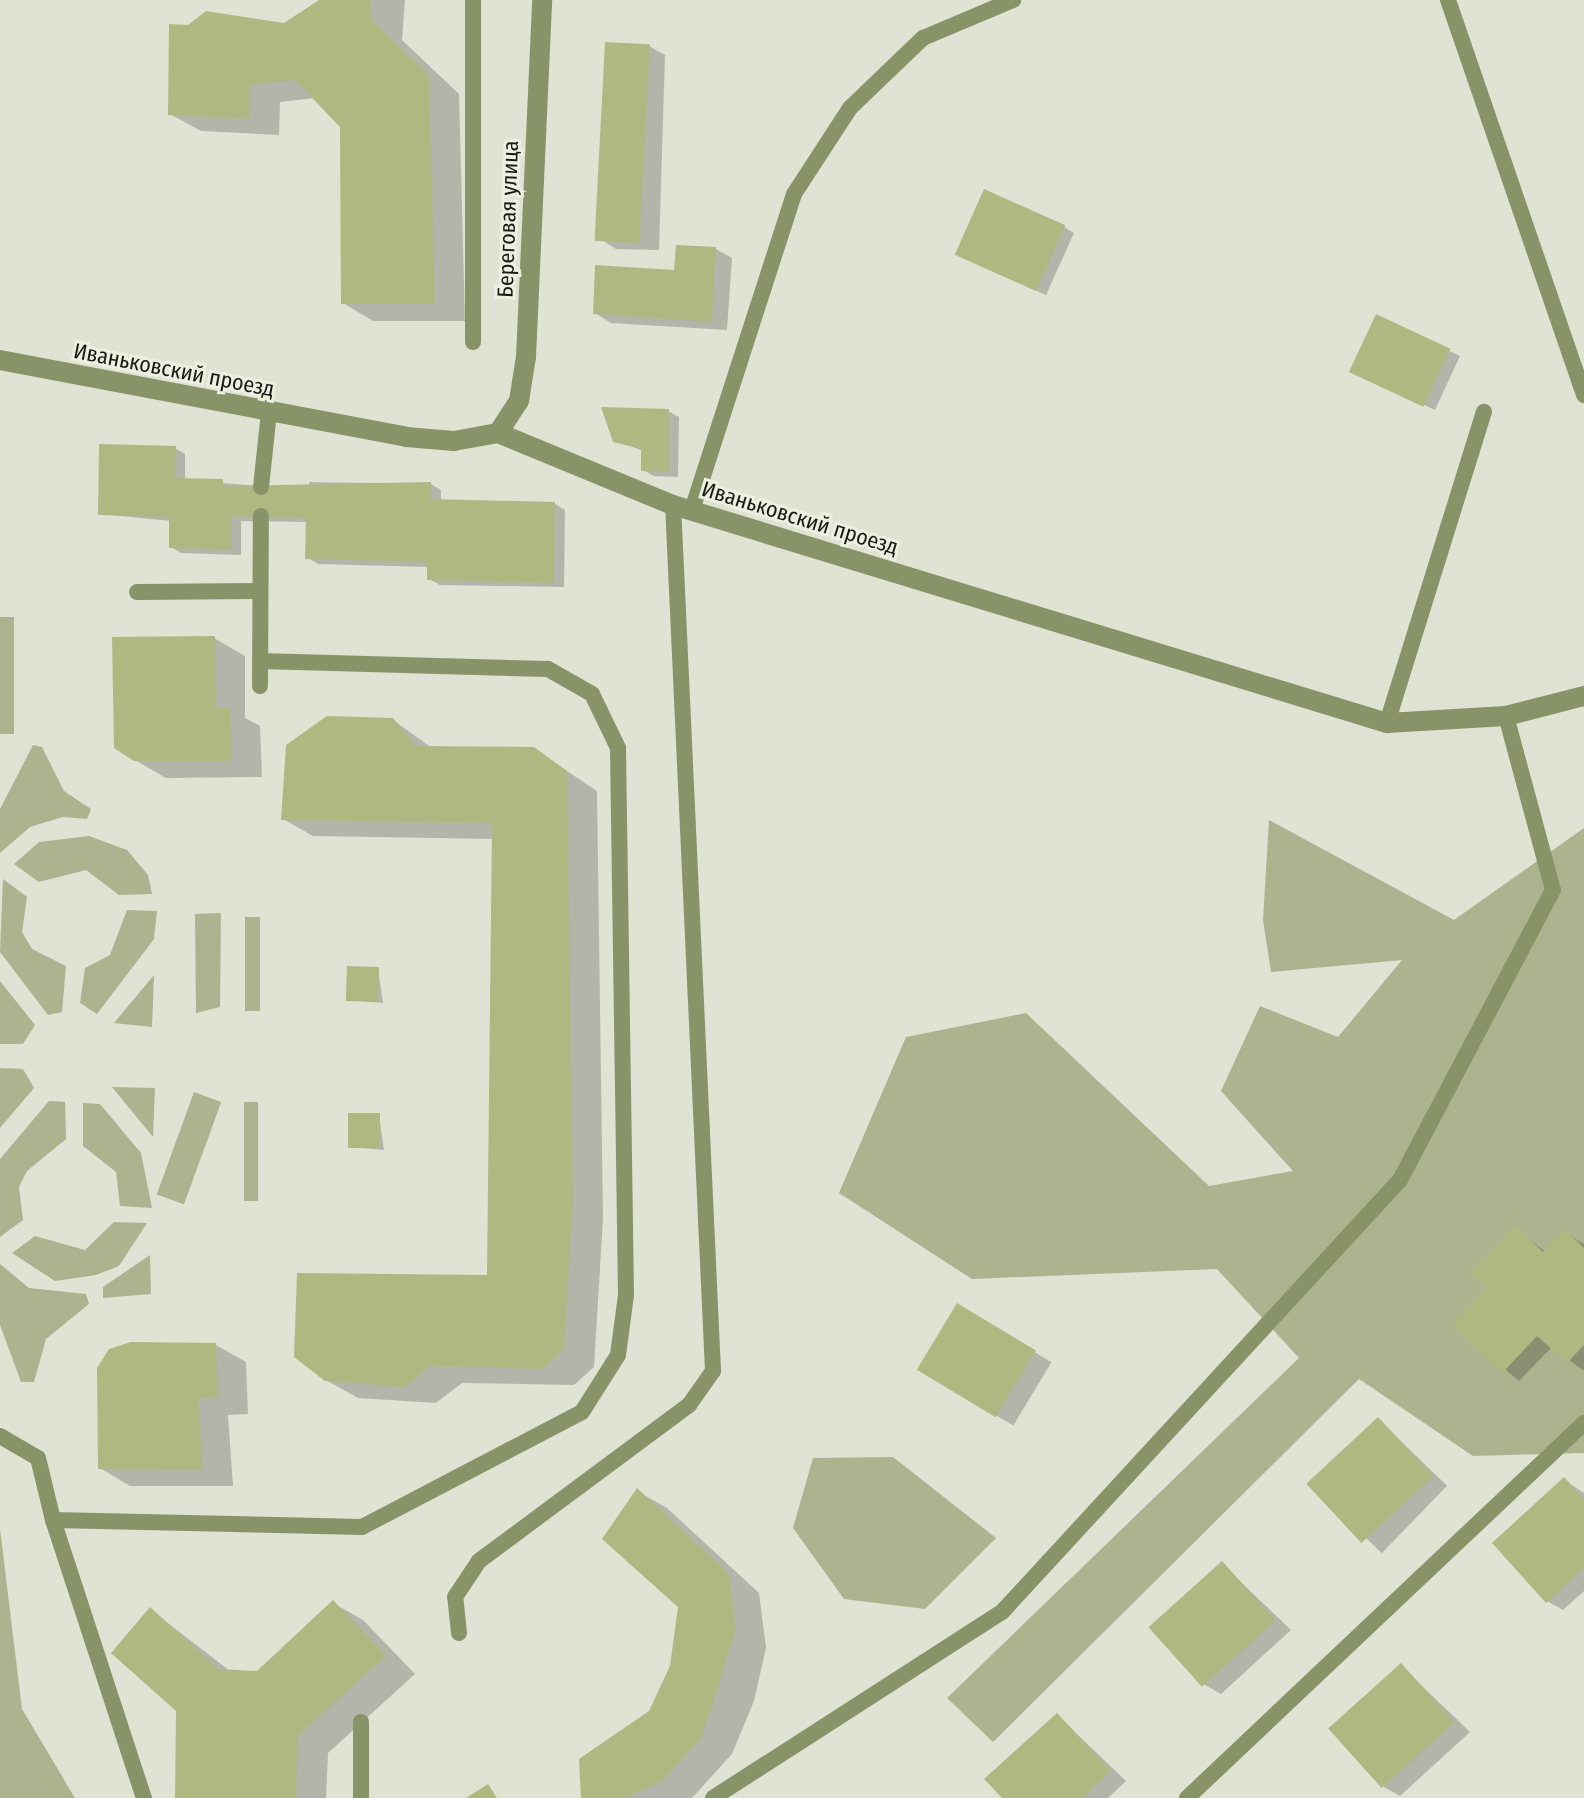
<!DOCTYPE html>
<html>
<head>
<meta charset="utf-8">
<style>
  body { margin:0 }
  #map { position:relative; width:1584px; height:1798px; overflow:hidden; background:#dfe3d4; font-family:"Fira Sans Condensed",sans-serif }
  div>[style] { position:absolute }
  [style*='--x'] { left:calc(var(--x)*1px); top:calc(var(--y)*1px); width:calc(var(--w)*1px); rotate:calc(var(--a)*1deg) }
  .green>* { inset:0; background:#acb48f; transform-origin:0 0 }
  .shadow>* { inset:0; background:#0003; transform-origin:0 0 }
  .building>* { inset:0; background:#adb981; transform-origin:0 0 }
  .service>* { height:16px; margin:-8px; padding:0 8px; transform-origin:8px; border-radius:8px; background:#899368 }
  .minor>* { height:20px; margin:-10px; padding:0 10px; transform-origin:10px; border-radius:10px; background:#899368 }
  span { translate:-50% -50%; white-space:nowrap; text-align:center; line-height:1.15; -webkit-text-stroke:6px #ecf0e1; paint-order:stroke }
  .street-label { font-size:22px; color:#181a14 }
</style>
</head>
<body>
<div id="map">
  <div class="green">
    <i style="left:0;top:617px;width:14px;height:117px"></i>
    <i style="clip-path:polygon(33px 745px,42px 747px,64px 791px,91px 809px,87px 819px,63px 817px,30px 827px,0 853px,0 809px)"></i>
    <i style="clip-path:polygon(1269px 820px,1454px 920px,1584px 828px,1584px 1453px,1473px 1456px,1359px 1379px,993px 1742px,947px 1698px,1299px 1358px,1217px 1269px,972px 1279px,839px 1193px,906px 1037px,1026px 1013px,1209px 1186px,1293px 1171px,1221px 1091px,1260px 1006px,1338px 1037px,1402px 960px,1271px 972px,1263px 920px)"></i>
    <i style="clip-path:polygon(89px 836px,127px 850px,148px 875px,152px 894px,119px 895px,86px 870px,39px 882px,14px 864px,39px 842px)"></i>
    <i style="clip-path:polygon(3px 879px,27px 897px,22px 932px,32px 949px,66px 966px,62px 1012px,48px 1015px,0 952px)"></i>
    <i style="clip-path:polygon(127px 910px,157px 911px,154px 939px,97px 1014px,80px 1003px,85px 968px,110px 955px)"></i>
    <i style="clip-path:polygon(221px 913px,220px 1007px,196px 1013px,195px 914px)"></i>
    <i style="left:245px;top:917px;width:15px;height:94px"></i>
    <i style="clip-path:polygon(154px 975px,152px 1027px,114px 1023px)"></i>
    <i style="clip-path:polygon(0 981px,35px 1025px,23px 1044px,0 1044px)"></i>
    <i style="clip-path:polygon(0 1068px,23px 1069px,34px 1088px,0 1128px)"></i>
    <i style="clip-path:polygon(112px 1087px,155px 1088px,153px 1137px)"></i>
    <i style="left:194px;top:1092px;width:29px;height:109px;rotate:20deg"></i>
    <i style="clip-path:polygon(49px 1101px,65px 1102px,66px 1139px,27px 1171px,19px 1187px,23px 1220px,0 1237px,0 1159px)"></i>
    <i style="left:244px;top:1102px;width:14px;height:99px"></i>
    <i style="clip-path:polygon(83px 1103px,100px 1104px,141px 1153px,152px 1208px,120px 1206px,116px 1172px,83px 1146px)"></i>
    <i style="clip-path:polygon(114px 1222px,147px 1223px,119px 1266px,96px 1275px,55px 1281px,12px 1253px,35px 1236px,85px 1250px)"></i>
    <i style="clip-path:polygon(150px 1255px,151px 1294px,103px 1298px,103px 1287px)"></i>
    <i style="clip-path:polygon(0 1264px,29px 1288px,86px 1294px,89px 1304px,46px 1339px,34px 1382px,21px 1382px,0 1325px)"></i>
    <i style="clip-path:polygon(893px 1457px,996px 1538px,925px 1609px,844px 1599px,793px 1528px,813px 1458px)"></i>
    <i style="clip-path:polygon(0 1529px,22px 1709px,75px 1798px,0 1798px)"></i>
  </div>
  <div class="shadow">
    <i style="clip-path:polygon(321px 0,405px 0,402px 40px,459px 94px,465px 321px,373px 321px,343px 303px,342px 126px,315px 98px,280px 102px,279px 135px,201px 131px,170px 114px)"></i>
    <i style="clip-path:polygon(649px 46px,665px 55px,659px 250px,616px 249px,600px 239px)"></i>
    <i style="clip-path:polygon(1064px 227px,1074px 233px,1046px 295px,968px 260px)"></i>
    <i style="clip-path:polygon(716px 249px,732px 258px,727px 330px,611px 323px,595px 313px)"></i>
    <i style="clip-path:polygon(1377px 316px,1460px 356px,1435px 410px,1362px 377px)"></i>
    <i style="clip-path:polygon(668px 411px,679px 417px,678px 477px,654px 476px,643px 470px,643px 451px,615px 440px)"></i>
    <i style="clip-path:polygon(175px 448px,185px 454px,185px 480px,309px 490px,309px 482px,431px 484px,441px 490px,441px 501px,555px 504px,565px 510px,564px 587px,440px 585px,429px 579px,429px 567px,318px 564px,308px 558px,308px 522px,241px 521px,241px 555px,181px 553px,171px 547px,171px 521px,100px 514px)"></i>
    <i style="clip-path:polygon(214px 638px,245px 656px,245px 718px,260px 726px,262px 777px,166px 778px,135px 760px)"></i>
    <i style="clip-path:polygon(393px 720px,432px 748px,534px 749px,597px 791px,603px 1219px,594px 1367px,574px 1385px,462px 1383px,436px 1403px,358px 1398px,326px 1380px,489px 1277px,494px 839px,313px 836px,283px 819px)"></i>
    <i style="clip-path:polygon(378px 969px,383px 1003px,349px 1000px)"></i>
    <i style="clip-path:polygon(379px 1115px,384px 1150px,349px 1147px)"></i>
    <i style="clip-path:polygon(1515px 1229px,1546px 1252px,1564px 1232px,1584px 1244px,1584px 1371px,1552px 1347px,1519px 1381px,1454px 1325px,1490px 1287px)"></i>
    <i style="left:958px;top:1306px;width:109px;height:74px;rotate:31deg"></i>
    <i style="clip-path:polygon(216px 1345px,246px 1362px,248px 1414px,228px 1415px,233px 1486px,130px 1486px,100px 1468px)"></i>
    <i style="left:1378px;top:1419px;width:96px;height:94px;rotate:44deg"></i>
    <i style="clip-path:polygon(1564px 1480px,1584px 1493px,1584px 1591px,1563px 1610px,1547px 1601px)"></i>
    <i style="clip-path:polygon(637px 1491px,667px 1508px,759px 1593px,766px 1648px,754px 1701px,732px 1754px,692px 1798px,583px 1798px,650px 1712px,672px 1667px,680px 1607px)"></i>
    <i style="clip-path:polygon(1222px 1564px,1291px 1630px,1221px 1694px,1205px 1685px)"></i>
    <i style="clip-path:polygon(333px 1603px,363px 1620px,415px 1674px,328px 1753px,326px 1798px,177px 1798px,178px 1711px,151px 1610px,230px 1671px,258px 1673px)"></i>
    <i style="clip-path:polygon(1401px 1666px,1470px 1732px,1400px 1796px,1384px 1787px)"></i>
    <i style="clip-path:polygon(1057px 1715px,1126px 1781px,1108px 1798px,1004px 1798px)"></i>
  </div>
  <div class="building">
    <i style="clip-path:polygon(319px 0,370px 0,372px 21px,429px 75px,435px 304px,341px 304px,340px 127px,295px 80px,250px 85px,249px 119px,168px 115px,169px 24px,188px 25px,206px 11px,284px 23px)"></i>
    <i style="left:605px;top:42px;width:45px;height:199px;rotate:3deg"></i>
    <i style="left:984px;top:189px;width:89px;height:72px;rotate:24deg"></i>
    <i style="clip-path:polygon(676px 245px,716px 247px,712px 322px,593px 314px,595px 265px,674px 270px)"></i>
    <i style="left:1376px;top:314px;width:82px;height:64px;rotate:25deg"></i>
    <i style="clip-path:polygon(601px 407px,669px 409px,669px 472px,641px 471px,641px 449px,613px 442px)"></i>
    <i style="clip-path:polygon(99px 444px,176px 446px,175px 478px,223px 479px,223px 486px,431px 482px,431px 499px,555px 502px,554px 583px,427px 580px,427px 562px,305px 559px,306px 518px,231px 516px,231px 550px,169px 548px,169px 517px,98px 515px)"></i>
    <i style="clip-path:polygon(215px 636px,216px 707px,230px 707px,232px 761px,134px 761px,114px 748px,112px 637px)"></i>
    <i style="clip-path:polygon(327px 716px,393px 718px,415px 746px,534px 747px,567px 771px,573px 1201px,564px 1349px,543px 1369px,430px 1366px,405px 1387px,325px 1381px,294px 1357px,297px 1273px,487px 1275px,492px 823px,281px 820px,286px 745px)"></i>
    <i style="left:347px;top:966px;width:32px;height:35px;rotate:2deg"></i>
    <i style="left:348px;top:1113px;width:32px;height:35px"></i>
    <i style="clip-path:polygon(1515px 1226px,1543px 1252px,1564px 1229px,1584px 1248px,1584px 1345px,1567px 1363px,1537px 1336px,1502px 1373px,1452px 1325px,1487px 1287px,1471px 1273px)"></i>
    <i style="left:957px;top:1303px;width:92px;height:78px;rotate:31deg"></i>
    <i style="clip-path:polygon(131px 1342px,216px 1343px,218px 1397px,198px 1398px,203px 1470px,98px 1469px,97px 1368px,109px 1349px)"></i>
    <i style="left:1378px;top:1417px;width:81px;height:98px;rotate:47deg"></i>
    <i style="clip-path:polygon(1564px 1477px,1584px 1499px,1584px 1568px,1546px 1603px,1492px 1543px)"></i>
    <i style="clip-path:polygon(637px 1488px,729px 1574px,736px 1630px,702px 1737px,661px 1782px,624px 1798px,581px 1798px,579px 1759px,649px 1711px,670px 1666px,678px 1607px,602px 1539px)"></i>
    <i style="left:1222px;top:1561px;width:80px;height:99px;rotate:48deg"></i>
    <i style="clip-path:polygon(333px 1600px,386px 1656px,298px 1736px,296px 1798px,175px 1798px,176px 1711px,111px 1653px,150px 1607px,218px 1669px,257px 1671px)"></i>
    <i style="left:1401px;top:1663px;width:80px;height:98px;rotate:48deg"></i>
    <i style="clip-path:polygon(1057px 1713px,1111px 1771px,1082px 1798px,1002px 1798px,984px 1779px)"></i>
    <i style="clip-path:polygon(488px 1784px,497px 1798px,466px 1798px)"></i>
  </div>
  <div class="service">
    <i style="--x:1448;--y:0;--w:418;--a:71"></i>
    <i style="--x:473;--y:342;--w:342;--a:-90"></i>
    <i style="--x:261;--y:487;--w:75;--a:-83.9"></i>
    <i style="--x:692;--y:510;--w:332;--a:-72.1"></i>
    <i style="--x:794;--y:194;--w:103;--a:-56.9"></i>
    <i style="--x:850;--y:108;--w:101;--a:-43.8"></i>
    <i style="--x:923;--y:38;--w:98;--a:-22.9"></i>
    <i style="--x:137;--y:592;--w:123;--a:-0.5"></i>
    <i style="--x:260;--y:686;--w:170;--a:-89.7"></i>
    <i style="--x:1387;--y:723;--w:326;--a:-72.7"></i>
    <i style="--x:0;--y:1436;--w:44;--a:30.1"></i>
    <i style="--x:38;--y:1458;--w:64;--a:76.4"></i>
    <i style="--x:53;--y:1520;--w:309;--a:1.3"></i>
    <i style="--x:362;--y:1527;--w:248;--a:-27.6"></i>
    <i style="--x:582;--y:1412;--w:67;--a:-57.7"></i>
    <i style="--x:618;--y:1355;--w:61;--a:-82.4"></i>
    <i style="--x:626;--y:1295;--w:547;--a:-90.84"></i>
    <i style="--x:618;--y:748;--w:60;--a:-115.7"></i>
    <i style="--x:592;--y:694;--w:51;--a:-150.4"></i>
    <i style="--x:548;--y:669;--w:288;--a:-178.4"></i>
    <i style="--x:53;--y:1520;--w:293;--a:71.9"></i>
    <i style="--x:459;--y:1633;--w:36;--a:-96"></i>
    <i style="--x:455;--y:1597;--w:43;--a:-56.3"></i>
    <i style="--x:479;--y:1561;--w:262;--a:-36.6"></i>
    <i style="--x:689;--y:1405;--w:42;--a:-54.8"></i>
    <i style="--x:713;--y:1371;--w:867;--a:-92.64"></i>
    <i style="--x:361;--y:1798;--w:76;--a:-90"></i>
    <i style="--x:713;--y:1798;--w:344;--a:-32.8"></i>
    <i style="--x:1002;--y:1612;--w:587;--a:-47.35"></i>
    <i style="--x:1400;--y:1180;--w:328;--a:-62.2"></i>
    <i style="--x:1553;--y:890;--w:180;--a:-105.1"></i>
    <i style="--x:1187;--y:1798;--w:546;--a:-43.37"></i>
  </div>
  <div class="minor">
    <i style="--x:0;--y:360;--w:413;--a:10.7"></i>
    <i style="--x:406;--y:437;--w:48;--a:4.8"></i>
    <i style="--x:454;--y:441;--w:45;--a:-10.3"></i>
    <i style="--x:498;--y:433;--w:189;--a:22.4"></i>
    <i style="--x:673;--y:505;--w:747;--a:16.98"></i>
    <i style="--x:1387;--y:723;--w:119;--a:-3.4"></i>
    <i style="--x:1506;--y:716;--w:81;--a:-14.4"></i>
    <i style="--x:498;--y:433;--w:38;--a:-57"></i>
    <i style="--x:519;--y:401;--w:45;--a:-81"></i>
    <i style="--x:526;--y:357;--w:357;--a:-87.4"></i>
  </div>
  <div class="street-label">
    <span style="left:508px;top:219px;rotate:-88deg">Береговая улица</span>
    <span style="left:174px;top:370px;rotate:11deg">Иваньковский проезд</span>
    <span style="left:800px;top:518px;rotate:17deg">Иваньковский проезд</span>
  </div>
</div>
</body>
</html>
